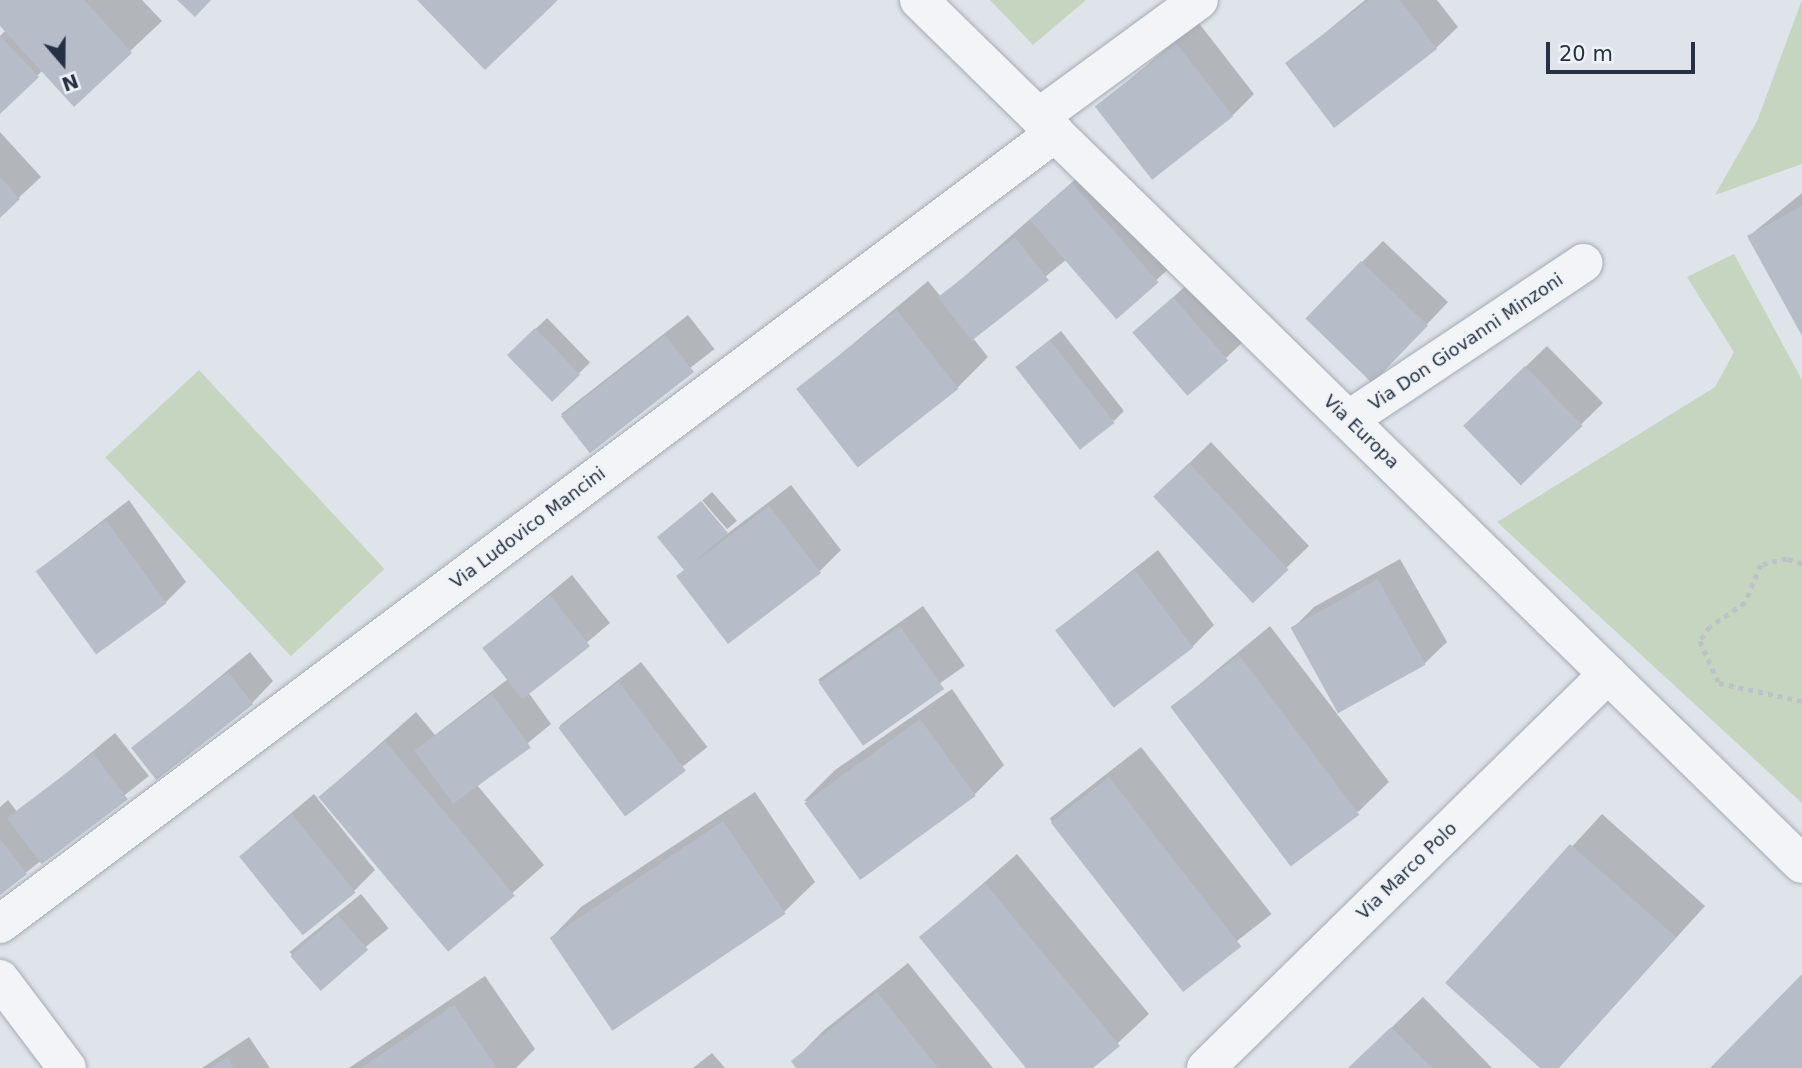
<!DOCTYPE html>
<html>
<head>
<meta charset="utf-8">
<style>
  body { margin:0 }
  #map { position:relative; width:1802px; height:1068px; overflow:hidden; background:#dfe4ea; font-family:"DejaVu Sans",sans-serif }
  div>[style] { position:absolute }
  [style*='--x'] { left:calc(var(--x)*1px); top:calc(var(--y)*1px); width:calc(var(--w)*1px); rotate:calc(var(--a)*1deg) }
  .green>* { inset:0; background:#c6d5bf; transform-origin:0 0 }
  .shadow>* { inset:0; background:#0003; transform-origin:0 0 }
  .building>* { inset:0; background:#b6bdc8; transform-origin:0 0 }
  .path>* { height:4.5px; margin-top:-2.25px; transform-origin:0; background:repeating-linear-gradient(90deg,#bdc2c9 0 5px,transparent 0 10px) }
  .roads { filter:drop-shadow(0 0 2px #a4abb5) drop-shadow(0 0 2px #a4abb5) }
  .street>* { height:38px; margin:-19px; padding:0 19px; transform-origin:19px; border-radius:19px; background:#f2f4f8 }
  span { translate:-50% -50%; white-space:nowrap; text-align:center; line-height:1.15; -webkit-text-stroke:5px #eff3f7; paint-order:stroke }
  .street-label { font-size:18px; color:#263243 }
  .north { position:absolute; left:28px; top:28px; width:70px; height:70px; -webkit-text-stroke:5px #eff3f7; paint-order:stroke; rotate:160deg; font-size:19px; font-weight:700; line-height:28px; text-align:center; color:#263243 }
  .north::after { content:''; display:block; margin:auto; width:24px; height:32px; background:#263243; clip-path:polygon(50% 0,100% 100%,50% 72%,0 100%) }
  .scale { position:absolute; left:1546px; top:42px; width:149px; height:32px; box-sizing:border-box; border:4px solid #263243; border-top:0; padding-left:9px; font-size:21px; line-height:24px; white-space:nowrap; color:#263243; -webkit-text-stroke:5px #eff3f7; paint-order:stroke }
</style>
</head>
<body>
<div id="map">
  <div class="green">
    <i style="clip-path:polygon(990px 0,1086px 0,1033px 45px)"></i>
    <i style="clip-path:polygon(1802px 0,1802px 164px,1715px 195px,1757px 121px)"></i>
    <i style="clip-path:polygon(1734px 254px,1802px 380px,1802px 803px,1497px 522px,1715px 387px,1734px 352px,1687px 277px)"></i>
    <i style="left:199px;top:370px;width:272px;height:128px;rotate:47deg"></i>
  </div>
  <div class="shadow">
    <i style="clip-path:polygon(0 0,142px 0,162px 21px,74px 104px,43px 70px,0 111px,0 36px,6px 30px)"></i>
    <i style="clip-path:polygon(1365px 0,1437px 0,1458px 27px,1436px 48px,1287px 64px)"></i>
    <i style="clip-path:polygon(1198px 22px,1254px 94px,1233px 115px,1098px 106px)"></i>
    <i style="clip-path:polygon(0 132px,41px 177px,0 215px)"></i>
    <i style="clip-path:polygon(1094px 163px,1179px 259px,1118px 316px,1067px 259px,972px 337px,988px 357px,957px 388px,858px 465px,799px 389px,928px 281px,941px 297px)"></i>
    <i style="clip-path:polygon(1802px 193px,1802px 332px,1749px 236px)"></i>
    <i style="clip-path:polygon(1383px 241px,1448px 302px,1395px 358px,1362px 262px)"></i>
    <i style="clip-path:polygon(1195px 277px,1248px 337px,1226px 358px,1135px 333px)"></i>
    <i style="left:688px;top:315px;width:43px;height:161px;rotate:52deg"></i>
    <i style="left:547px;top:318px;width:62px;height:53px;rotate:46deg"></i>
    <i style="clip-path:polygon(1061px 331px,1124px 411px,1114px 421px,1028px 357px)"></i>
    <i style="clip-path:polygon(1547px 346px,1603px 403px,1522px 482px,1487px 404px)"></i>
    <i style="clip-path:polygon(1211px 442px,1309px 546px,1253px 600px,1177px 475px)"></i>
    <i style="clip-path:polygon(791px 485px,841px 550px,819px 572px,686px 569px,699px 503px,727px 534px)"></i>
    <i style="left:712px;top:492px;width:38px;height:13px;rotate:49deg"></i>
    <i style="clip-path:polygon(129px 500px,186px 582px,165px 603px,37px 571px)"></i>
    <i style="clip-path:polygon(1158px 550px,1214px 625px,1192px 647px,1057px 630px)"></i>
    <i style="clip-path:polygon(1400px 559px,1447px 642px,1425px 663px,1340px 711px,1293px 628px,1314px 607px)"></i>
    <i style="clip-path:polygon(572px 575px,610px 623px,528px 692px,551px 724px,477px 785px,544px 865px,448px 950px,321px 796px,416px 712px,435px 735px,508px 679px,484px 648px)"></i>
    <i style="left:923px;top:606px;width:73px;height:128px;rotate:55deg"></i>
    <i style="clip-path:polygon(1270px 626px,1389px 782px,1358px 812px,1172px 707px)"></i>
    <i style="clip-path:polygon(250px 652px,273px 681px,252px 703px,133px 748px)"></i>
    <i style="left:641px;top:662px;width:108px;height:103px;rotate:52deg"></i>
    <i style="clip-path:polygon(952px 689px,1004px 765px,974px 795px,804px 801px,835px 770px)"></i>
    <i style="clip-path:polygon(115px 733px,149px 776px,0 893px,0 807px,8px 800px,18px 813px)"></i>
    <i style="left:1141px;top:747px;width:212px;height:116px;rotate:52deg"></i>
    <i style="clip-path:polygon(755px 792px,815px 882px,784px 912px,611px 1028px,551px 938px,581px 907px)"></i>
    <i style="clip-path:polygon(314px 794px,375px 870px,354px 891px,240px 856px)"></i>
    <i style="clip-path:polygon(1602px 814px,1705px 906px,1558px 1068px,1542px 1068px,1447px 983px)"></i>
    <i style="clip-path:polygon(1017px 854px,1149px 1014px,1091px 1068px,1028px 1068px,921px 937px)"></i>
    <i style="left:361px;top:894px;width:44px;height:92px;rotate:51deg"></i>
    <i style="clip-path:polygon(908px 963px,993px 1068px,798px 1068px,793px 1062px,823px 1031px)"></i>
    <i style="clip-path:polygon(485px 976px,535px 1049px,516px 1068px,349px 1068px)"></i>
    <i style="clip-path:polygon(1423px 997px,1492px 1068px,1350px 1068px)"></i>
    <i style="clip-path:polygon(249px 1037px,270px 1068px,202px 1068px)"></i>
    <i style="clip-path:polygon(712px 1053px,725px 1068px,693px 1068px)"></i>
  </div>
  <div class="building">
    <i style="clip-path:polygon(0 0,84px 0,132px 53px,74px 107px,0 26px)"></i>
    <i style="clip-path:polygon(177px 0,211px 0,195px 17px)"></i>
    <i style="clip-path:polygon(417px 0,558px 0,485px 70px)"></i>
    <i style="clip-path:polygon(1369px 0,1400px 0,1437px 49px,1334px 128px,1285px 63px)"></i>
    <i style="clip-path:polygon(0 36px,39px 77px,0 114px)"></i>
    <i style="left:1176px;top:43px;width:93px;height:103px;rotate:52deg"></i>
    <i style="clip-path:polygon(0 177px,20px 199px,0 218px)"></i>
    <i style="left:1072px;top:183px;width:132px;height:56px;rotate:49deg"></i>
    <i style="clip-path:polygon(1802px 206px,1802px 336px,1747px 236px)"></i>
    <i style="left:1015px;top:237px;width:55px;height:98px;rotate:52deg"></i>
    <i style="left:1361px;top:261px;width:93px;height:80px;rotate:44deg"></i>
    <i style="left:1173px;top:297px;width:84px;height:54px;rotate:49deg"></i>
    <i style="left:897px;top:310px;width:100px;height:128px;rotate:52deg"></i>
    <i style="left:535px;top:328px;width:65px;height:39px;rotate:46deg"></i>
    <i style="left:665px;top:335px;width:47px;height:132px;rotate:52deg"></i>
    <i style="left:1050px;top:340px;width:105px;height:44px;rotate:52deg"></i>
    <i style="left:1525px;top:366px;width:83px;height:86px;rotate:46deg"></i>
    <i style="left:1189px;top:463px;width:146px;height:49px;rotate:47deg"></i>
    <i style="clip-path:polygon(701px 501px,728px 533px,691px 565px,769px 506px,821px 573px,728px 644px,676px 576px,684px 570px,657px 537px)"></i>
    <i style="left:106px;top:520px;width:103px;height:87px;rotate:54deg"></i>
    <i style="left:1135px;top:570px;width:97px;height:100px;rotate:53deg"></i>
    <i style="left:1378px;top:579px;width:98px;height:100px;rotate:61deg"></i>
    <i style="left:550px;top:595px;width:65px;height:86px;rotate:52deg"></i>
    <i style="left:900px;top:626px;width:77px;height:99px;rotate:55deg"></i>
    <i style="left:1239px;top:655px;width:200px;height:86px;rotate:53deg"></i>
    <i style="left:228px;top:672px;width:41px;height:123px;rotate:52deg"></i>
    <i style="left:619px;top:682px;width:111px;height:76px;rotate:53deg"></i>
    <i style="left:492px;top:694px;width:66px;height:96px;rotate:54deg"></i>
    <i style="left:920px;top:719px;width:95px;height:143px;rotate:54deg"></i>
    <i style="left:385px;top:741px;width:202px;height:87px;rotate:50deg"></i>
    <i style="left:93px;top:753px;width:58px;height:108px;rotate:53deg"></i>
    <i style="left:1109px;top:777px;width:215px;height:74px;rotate:52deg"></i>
    <i style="left:292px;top:814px;width:101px;height:68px;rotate:51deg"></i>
    <i style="left:723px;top:821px;width:112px;height:209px;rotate:56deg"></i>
    <i style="clip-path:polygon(0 839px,27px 874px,0 895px)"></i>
    <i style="clip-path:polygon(1570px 844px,1676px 937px,1559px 1068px,1540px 1068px,1445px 983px)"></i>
    <i style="clip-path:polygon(985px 883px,1120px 1046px,1093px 1068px,1026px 1068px,919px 937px)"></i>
    <i style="left:338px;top:915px;width:46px;height:63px;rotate:49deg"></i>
    <i style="clip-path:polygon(1802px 974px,1802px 1068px,1710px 1068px)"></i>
    <i style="clip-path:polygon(877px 992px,938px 1068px,796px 1068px,791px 1061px)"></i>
    <i style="clip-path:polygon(454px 1005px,497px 1068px,361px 1068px)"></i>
    <i style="clip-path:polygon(1391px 1027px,1432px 1068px,1348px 1068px)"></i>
    <i style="clip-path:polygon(227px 1057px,234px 1068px,210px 1068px)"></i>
  </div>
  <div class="path">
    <i style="--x:1802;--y:564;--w:16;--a:-162"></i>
    <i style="--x:1787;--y:559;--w:27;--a:167"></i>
    <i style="--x:1761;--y:565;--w:41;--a:112.8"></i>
    <i style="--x:1745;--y:603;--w:42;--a:145.6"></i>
    <i style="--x:1710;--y:627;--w:17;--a:126"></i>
    <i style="--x:1700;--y:641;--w:46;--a:65.7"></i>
    <i style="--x:1719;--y:683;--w:85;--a:12.2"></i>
  </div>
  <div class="roads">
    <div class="street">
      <i style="--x:919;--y:0;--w:1235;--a:44.38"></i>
      <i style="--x:1039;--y:117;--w:198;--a:-36.2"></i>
      <i style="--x:1348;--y:420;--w:283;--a:-33.7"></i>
      <i style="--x:0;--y:924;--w:1319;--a:-36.86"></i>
      <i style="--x:0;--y:979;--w:111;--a:53"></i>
      <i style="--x:1206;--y:1068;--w:563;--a:-44.42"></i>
    </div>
  </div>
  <div class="street-label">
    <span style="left:1466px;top:342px;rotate:-34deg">Via Don Giovanni Minzoni</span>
    <span style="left:1361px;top:432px;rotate:44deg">Via Europa</span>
    <span style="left:528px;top:528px;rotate:-37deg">Via Ludovico Mancini</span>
    <span style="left:1407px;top:871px;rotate:-44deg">Via Marco Polo</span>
  </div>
  <div class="north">N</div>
  <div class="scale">20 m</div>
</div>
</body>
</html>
